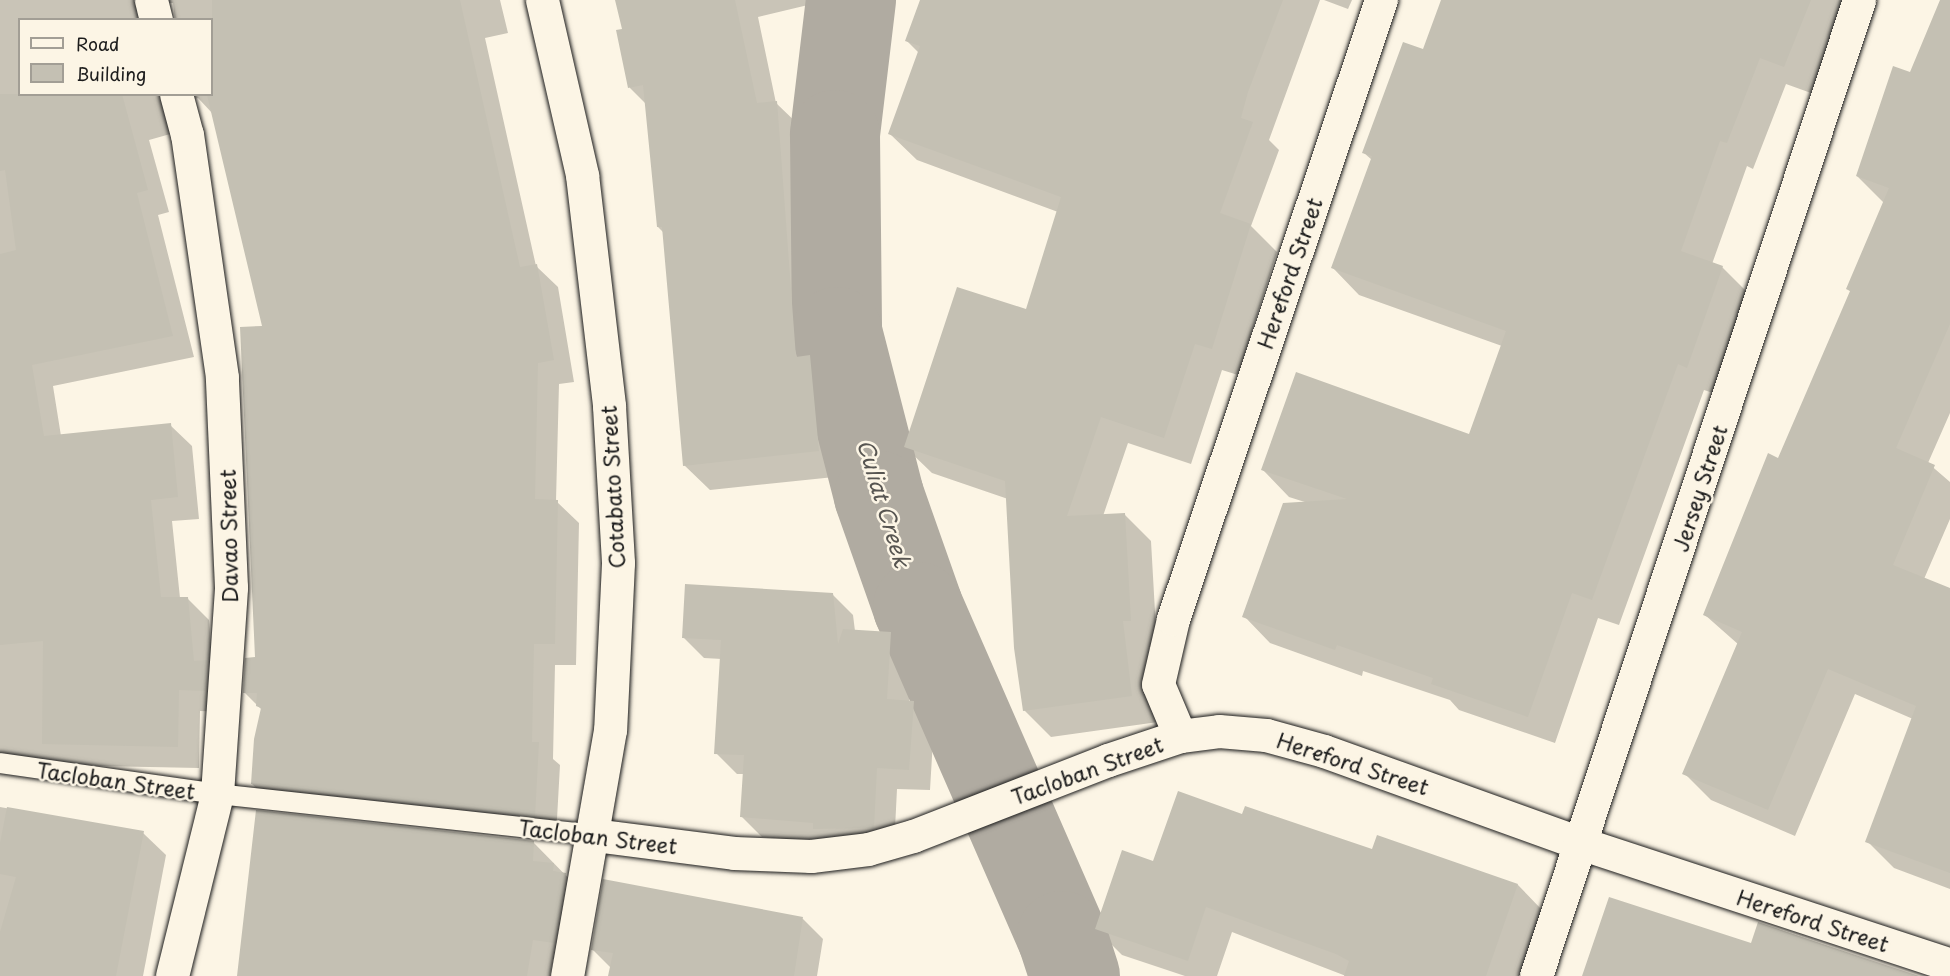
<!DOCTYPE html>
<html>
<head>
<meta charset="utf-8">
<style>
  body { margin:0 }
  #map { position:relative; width:1950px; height:976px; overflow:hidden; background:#fcf5e5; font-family:"Playpen Sans",sans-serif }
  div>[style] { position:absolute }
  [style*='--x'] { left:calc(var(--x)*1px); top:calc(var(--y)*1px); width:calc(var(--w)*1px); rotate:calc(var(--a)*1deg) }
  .shadow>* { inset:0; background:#0003 }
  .river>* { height:90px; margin:-45px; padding:0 45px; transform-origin:45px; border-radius:45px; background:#b0aba1 }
  .building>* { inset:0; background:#c4c0b3 }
  .roads { filter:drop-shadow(0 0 2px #1c1c1c) drop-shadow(0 0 2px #1c1c1c) }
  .lane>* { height:20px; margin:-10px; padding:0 10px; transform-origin:10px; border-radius:10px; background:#fcf5e5 }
  .street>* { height:33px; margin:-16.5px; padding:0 16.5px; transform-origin:16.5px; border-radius:16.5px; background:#fcf5e5 }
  span { translate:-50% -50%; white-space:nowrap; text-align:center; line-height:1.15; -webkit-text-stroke:5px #fcf5e5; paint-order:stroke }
  .street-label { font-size:21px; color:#1c1c1c }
  .water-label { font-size:22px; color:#575551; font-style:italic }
  .legend { position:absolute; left:18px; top:18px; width:195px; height:78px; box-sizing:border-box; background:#fcf5e5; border:2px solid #a29e95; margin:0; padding:8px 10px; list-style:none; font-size:18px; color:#1c1c1c }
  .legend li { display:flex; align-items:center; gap:12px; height:30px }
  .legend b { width:30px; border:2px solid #a29e95 }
</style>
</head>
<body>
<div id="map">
  <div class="shadow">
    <i style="clip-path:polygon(evenodd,0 0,500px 0,508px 33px,485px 38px,536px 266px,558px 287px,574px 382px,559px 384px,556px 501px,579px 523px,576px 665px,555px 665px,553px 759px,560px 765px,556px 837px,274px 805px,252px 784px,262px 710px,244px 692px,256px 658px,264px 327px,213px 114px,198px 98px,184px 102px,181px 131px,149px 140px,169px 212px,158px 215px,194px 357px,53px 386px,61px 436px,170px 425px,192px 446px,199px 519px,172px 521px,180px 598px,187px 598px,209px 620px,213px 669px,226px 712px,200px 711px,199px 768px,0 764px,0 0,168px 3px,173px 3px,175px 20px,212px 20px,212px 94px,20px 94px,20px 20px,154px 20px,168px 3px)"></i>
    <i style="clip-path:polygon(617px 0,829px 0,758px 17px,776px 103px,802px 128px,820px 368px,835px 383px,844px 476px,710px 490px,684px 465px,664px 233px,658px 227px,646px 104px,630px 88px,618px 31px,624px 30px)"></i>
    <i style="clip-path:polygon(988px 0,1320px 0,1269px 140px,1279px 150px,1251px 226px,1277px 252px,1238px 375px,1222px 370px,1191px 464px,1128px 443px,1103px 516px,1124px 514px,1151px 541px,1157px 647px,1149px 647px,1158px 722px,1051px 737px,1024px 710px,1008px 499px,932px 473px,905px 447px,1027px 311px,1058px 212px,917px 160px,890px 134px,919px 53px,907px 41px)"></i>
    <i style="clip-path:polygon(1324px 0,1352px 0,1348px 9px)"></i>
    <i style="clip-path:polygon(1443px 0,1867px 0,1824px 60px,1811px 93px,1786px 84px,1753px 169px,1747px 166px,1712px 264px,1722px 267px,1749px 294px,1713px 393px,1704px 390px,1619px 625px,1598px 618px,1555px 743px,1459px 710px,1450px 700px,1363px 671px,1362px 676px,1270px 643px,1244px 616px,1308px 503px,1289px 497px,1263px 470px,1470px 436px,1502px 346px,1359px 295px,1333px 268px,1372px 160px,1364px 153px,1424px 51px)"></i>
    <i style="clip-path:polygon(1942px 0,1950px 0,1950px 413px,1928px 463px,1950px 482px,1950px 519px,1924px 579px,1950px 589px,1950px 889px,1894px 868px,1867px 841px,1913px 719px,1855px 694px,1795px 836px,1711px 800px,1684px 773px,1739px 645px,1705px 615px,1779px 460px,1852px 293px,1848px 289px,1884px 203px,1857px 176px,1911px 74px)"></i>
    <i style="clip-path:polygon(832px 594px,853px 615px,855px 631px,891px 633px,912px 654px,909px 702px,934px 723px,930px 790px,897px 789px,894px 849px,762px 837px,741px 816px,744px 774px,737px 774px,716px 753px,722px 659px,704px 658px,683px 637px)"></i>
    <i style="clip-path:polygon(0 807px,143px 833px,166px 855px,143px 976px,0 976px)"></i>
    <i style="clip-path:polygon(257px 812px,533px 842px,585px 895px,574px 962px,553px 959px,550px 976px,239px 976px)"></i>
    <i style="clip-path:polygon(1243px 816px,1373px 851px,1378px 837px,1518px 885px,1543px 911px,1520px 976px,1346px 976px,1232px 932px,1217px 976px,1185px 976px,1122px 955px,1096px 929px,1154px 863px)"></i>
    <i style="clip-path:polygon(803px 919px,823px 939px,817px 976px,610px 976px,611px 968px,592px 949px)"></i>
    <i style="clip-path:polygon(1759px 923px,1919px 976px,1584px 976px,1752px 945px)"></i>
  </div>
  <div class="river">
    <i style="--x:851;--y:0;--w:136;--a:96.8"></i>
    <i style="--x:835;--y:135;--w:197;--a:89.4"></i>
    <i style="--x:837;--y:332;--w:169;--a:75.6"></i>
    <i style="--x:879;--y:496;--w:118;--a:70.6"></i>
    <i style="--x:918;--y:607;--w:359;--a:66.4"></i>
    <i style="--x:1062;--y:936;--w:42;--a:72"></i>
  </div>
  <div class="building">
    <i style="clip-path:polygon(212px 0,460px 0,520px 267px,537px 264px,554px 360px,538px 363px,535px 499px,558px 500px,555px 644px,534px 644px,532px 742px,539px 742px,535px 817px,251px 784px,254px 739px,261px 708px,256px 706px,257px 693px,243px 693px,245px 658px,255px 657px,240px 327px,262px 326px,207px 95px,212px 94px)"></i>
    <i style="clip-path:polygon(615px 0,735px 0,757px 103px,777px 101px,796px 357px,810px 355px,819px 451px,683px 466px,662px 227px,657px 227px,643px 85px,628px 88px,616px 30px,622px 29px)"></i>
    <i style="clip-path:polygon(920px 0,1283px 0,1248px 92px,1241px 118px,1253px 122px,1220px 213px,1251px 224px,1212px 349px,1195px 344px,1164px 438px,1101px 417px,1067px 516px,1125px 513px,1131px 621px,1123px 621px,1132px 696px,1023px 711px,1014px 648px,1005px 481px,904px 447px,957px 287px,1026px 309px,1061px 197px,888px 134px,920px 46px,905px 41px)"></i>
    <i style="clip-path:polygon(1441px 0,1811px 0,1784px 67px,1760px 58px,1727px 143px,1720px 141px,1681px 251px,1723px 266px,1687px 368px,1678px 364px,1592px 600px,1572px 593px,1528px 717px,1431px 684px,1433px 678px,1337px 645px,1335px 650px,1242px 617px,1283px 503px,1347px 499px,1261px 470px,1296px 372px,1469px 434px,1506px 331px,1331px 268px,1372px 156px,1362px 153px,1403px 42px,1423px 49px)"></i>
    <i style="clip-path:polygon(1940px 0,1950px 0,1950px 324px,1896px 448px,1935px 465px,1893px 565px,1950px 588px,1950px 873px,1865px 842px,1916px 706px,1828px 669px,1768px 810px,1682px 774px,1742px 632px,1703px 615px,1768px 453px,1778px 458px,1850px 291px,1846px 289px,1889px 188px,1856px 176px,1893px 66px,1910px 72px)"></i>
    <i style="clip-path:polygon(0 94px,122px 94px,148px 190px,137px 193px,173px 336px,32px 365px,44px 436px,171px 423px,178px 497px,151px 500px,161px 597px,188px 597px,194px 661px,207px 660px,205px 691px,179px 690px,178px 747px,42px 744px,43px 641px,0 645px,0 254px,16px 250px,5px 170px,0 171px)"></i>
    <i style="clip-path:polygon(685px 584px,833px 593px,838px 644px,843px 629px,891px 632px,887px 699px,914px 701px,909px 770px,877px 768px,874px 828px,813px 829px,813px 823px,740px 817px,744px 755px,714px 754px,721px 640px,682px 638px)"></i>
    <i style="clip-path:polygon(1178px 791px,1242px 814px,1245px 806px,1372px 849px,1377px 835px,1518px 884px,1486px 976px,1344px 976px,1349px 961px,1336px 954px,1206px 907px,1188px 961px,1095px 929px,1122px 850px,1153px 861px)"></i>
    <i style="clip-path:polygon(7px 807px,144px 831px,116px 976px,0 976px,0 932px,16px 877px,0 874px,0 843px)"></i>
    <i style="clip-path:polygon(256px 810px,534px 841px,533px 861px,554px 863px,553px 871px,566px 873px,554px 943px,533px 940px,527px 976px,237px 976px)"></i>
    <i style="clip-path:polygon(603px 879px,803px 917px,794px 976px,608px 976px,613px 953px,591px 950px)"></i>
    <i style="clip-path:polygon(1609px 897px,1751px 943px,1758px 922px,1914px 976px,1582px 976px)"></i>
  </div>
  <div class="roads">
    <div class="lane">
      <i style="--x:0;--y:763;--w:219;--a:8.1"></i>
      <i style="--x:217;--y:794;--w:379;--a:6.2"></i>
    </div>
    <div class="street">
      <i style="--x:151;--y:0;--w:21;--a:76"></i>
      <i style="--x:542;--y:0;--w:180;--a:77.1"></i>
      <i style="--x:582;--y:175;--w:233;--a:83.3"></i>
      <i style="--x:609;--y:406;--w:157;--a:86.7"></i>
      <i style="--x:618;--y:563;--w:167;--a:92.7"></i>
      <i style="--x:610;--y:730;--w:250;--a:99.9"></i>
      <i style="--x:1180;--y:736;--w:56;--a:-112.9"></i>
      <i style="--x:1158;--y:684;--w:67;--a:-77"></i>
      <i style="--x:1173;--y:619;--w:653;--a:-71.43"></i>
      <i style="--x:594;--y:835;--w:141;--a:7.3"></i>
      <i style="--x:734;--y:853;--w:77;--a:2.2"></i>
      <i style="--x:811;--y:856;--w:57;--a:-7"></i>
      <i style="--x:868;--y:849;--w:47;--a:-16.1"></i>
      <i style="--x:913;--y:836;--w:209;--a:-21.3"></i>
      <i style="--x:1108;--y:760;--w:76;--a:-18.4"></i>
      <i style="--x:1180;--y:736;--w:39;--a:-7"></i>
      <i style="--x:1219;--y:731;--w:47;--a:4.9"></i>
      <i style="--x:1266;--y:735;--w:60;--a:15.4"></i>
      <i style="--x:1324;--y:751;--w:272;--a:19.8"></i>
      <i style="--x:1580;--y:843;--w:390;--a:18.2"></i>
      <i style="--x:172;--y:976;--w:187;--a:-76.1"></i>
      <i style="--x:217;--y:794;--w:207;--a:-86.1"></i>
      <i style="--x:231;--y:587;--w:210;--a:-92.5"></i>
      <i style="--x:222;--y:377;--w:245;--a:-98.2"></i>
      <i style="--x:187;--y:135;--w:42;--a:-105"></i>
      <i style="--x:1536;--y:976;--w:1028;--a:-71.69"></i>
    </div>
  </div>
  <div class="street-label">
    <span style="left:1289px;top:273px;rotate:-71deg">Hereford Street</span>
    <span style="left:612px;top:487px;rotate:-93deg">Cotabato Street</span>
    <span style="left:1699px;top:488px;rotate:-72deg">Jersey Street</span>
    <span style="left:228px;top:536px;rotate:-91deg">Davao Street</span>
    <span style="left:1353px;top:763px;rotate:18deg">Hereford Street</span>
    <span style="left:1087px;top:770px;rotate:-20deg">Tacloban Street</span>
    <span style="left:116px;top:780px;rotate:8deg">Tacloban Street</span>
    <span style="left:598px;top:836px;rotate:7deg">Tacloban Street</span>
    <span style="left:1813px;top:920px;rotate:18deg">Hereford Street</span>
  </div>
  <div class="water-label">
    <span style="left:885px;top:503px;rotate:73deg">Culiat Creek</span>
  </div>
  <ul class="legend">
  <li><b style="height:8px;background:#fcf5e5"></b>Road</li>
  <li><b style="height:16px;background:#c4c0b3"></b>Building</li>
  </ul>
</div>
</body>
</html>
